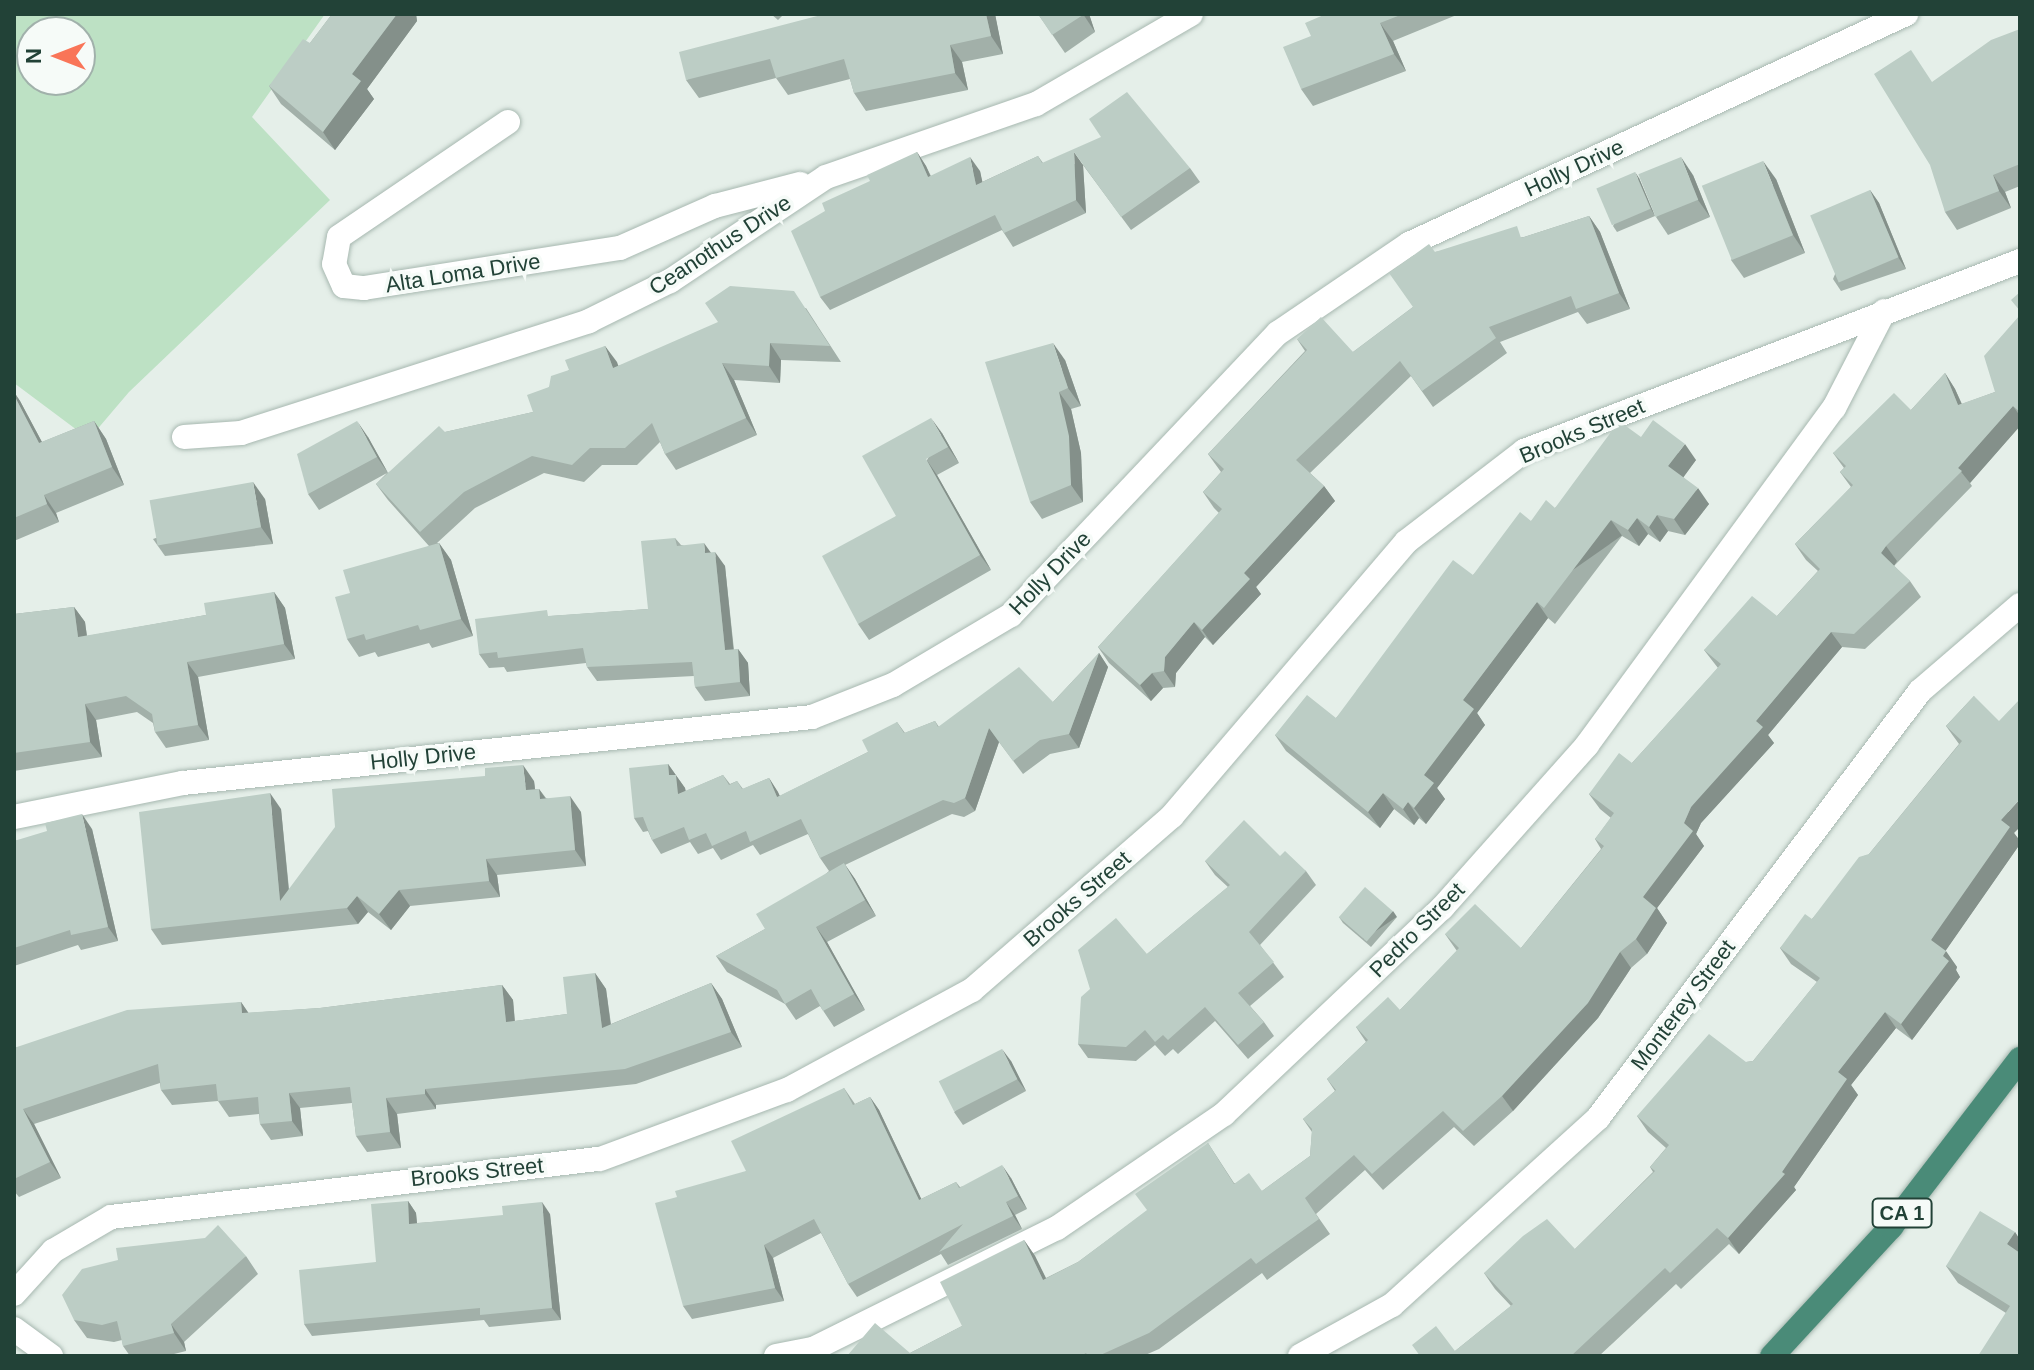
<!DOCTYPE html>
<html>
<head>
<meta charset="utf-8">
<style>
  body { margin:0 }
  #map { position:relative; width:2034px; height:1370px; overflow:hidden; background:#e5efe9; font-family:Arial,sans-serif }
  div>[style] { position:absolute }
  [style*='--x'] { left:calc(var(--x)*1px); top:calc(var(--y)*1px); width:calc(var(--w)*1px); rotate:calc(var(--a)*1deg) }
  .green>* { inset:0; background:#bde1c4 }
  .roads { filter:drop-shadow(0 0 2px #a7b8b0) drop-shadow(0 0 2px #a7b8b0) }
  .minor>* { height:24px; margin:-12px; padding:0 12px; transform-origin:12px; border-radius:12px; background:#fff }
  .trunk>* { height:24px; margin:-12px; padding:0 12px; transform-origin:12px; border-radius:12px; background:#4a8b78 }
  .wall>* { inset:0; background:#a2b0a9 }
  .shaded-wall>* { inset:0; background:#84908a; transform-origin:0 0 }
  .building>* { inset:0; background:#bccdc5; transform-origin:0 0 }
  span { translate:-50% -50%; white-space:nowrap; text-align:center; line-height:1.15; -webkit-text-stroke:7px #f6fbf8; paint-order:stroke }
  .shield-label span { padding:2px 6px; background:#f6fbf8; border:2px solid; border-radius:6px; -webkit-text-stroke-width:0 }
  .shield-label { font-size:20px; color:#224237; font-weight:700 }
  .street-label { font-size:22px; color:#224237 }
  .frame { position:absolute; inset:0; border:16px solid #224237; pointer-events:none }
  .north { position:absolute; left:16px; top:16px; width:80px; height:80px; box-sizing:border-box; background:#f6fbf8; border:2px solid #a1b1ab; border-radius:50%; rotate:270deg; font-size:22px; font-weight:700; line-height:32px; text-align:center; color:#224237 }
  .north::after { content:''; display:block; margin:auto; width:28px; height:36px; background:#f97558; clip-path:polygon(50% 0,100% 100%,50% 72%,0 100%) }
</style>
</head>
<body>
<div id="map">
  <div class="green">
    <i style="clip-path:polygon(evenodd,14px 14px,325px 14px,252px 117px,330px 200px,129px 392px,89px 439px,14px 383px,14px 14px,32px 32px,80px 32px,80px 80px,32px 80px,32px 32px)"></i>
  </div>
  <div class="roads">
    <div class="minor">
      <i style="--x:508;--y:122;--w:204;--a:145.8"></i>
      <i style="--x:339;--y:237;--w:27;--a:100"></i>
      <i style="--x:334;--y:264;--w:24;--a:66"></i>
      <i style="--x:344;--y:286;--w:20;--a:6"></i>
      <i style="--x:364;--y:288;--w:259;--a:-8.9"></i>
      <i style="--x:620;--y:248;--w:104;--a:-23.9"></i>
      <i style="--x:715;--y:206;--w:88;--a:-14.5"></i>
      <i style="--x:184;--y:437;--w:57;--a:-4"></i>
      <i style="--x:241;--y:433;--w:366;--a:-17.8"></i>
      <i style="--x:589;--y:321;--w:90;--a:-26.3"></i>
      <i style="--x:670;--y:281;--w:187;--a:-33.7"></i>
      <i style="--x:826;--y:177;--w:222;--a:-19.2"></i>
      <i style="--x:1036;--y:104;--w:179;--a:-30.1"></i>
      <i style="--x:14;--y:817;--w:172;--a:-11.4"></i>
      <i style="--x:183;--y:783;--w:632;--a:-5.99"></i>
      <i style="--x:812;--y:717;--w:87;--a:-21.6"></i>
      <i style="--x:893;--y:685;--w:137;--a:-30.7"></i>
      <i style="--x:1011;--y:615;--w:388;--a:-46.6"></i>
      <i style="--x:1278;--y:333;--w:158;--a:-34.2"></i>
      <i style="--x:1409;--y:244;--w:548;--a:-24.83"></i>
      <i style="--x:14;--y:1294;--w:58;--a:-47.8"></i>
      <i style="--x:53;--y:1251;--w:67;--a:-30.4"></i>
      <i style="--x:111;--y:1217;--w:492;--a:-6.8"></i>
      <i style="--x:600;--y:1159;--w:199;--a:-20.3"></i>
      <i style="--x:787;--y:1090;--w:210;--a:-28.4"></i>
      <i style="--x:972;--y:990;--w:265;--a:-41"></i>
      <i style="--x:1172;--y:816;--w:360;--a:-49.5"></i>
      <i style="--x:1406;--y:542;--w:149;--a:-37.6"></i>
      <i style="--x:1524;--y:451;--w:531;--a:-20.96"></i>
      <i style="--x:14;--y:1329;--w:46;--a:36.1"></i>
      <i style="--x:776;--y:1356;--w:38;--a:-11"></i>
      <i style="--x:813;--y:1349;--w:272;--a:-26.4"></i>
      <i style="--x:1057;--y:1228;--w:202;--a:-34.3"></i>
      <i style="--x:1224;--y:1114;--w:300;--a:-43.4"></i>
      <i style="--x:1442;--y:908;--w:218;--a:-48.3"></i>
      <i style="--x:1587;--y:745;--w:418;--a:-53.8"></i>
      <i style="--x:1834;--y:408;--w:109;--a:-62.7"></i>
      <i style="--x:1300;--y:1356;--w:105;--a:-29"></i>
      <i style="--x:1392;--y:1305;--w:278;--a:-42.2"></i>
      <i style="--x:1598;--y:1118;--w:535;--a:-52.98"></i>
      <i style="--x:1920;--y:691;--w:132;--a:-40.7"></i>
    </div>
    <div class="trunk">
      <i style="--x:1772;--y:1356;--w:176;--a:-47.3"></i>
      <i style="--x:1891;--y:1227;--w:212;--a:-52.5"></i>
    </div>
  </div>
  <div class="wall">
    <i style="clip-path:polygon(332px 14px,416px 14px,417px 21px,367px 89px,374px 99px,335px 150px,281px 104px,269px 86px,310px 43px)"></i>
    <i style="clip-path:polygon(771px 14px,784px 14px,778px 20px)"></i>
    <i style="clip-path:polygon(825px 14px,995px 14px,1003px 54px,962px 62px,968px 90px,866px 111px,854px 93px,850px 79px,788px 95px,776px 78px,699px 98px,686px 80px)"></i>
    <i style="clip-path:polygon(1038px 14px,1089px 14px,1095px 32px,1065px 53px)"></i>
    <i style="clip-path:polygon(1326px 14px,1459px 14px,1393px 41px,1406px 71px,1313px 106px,1301px 89px)"></i>
    <i style="clip-path:polygon(2020px 29px,2020px 186px,2005px 192px,2011px 208px,1957px 230px,1945px 212px,1933px 82px)"></i>
    <i style="clip-path:polygon(917px 152px,926px 166px,931px 176px,980px 171px,982px 182px,1038px 156px,1043px 163px,1190px 168px,1200px 182px,1131px 230px,1083px 165px,1086px 213px,1013px 247px,1002px 230px,830px 310px,820px 297px,825px 211px)"></i>
    <i style="clip-path:polygon(1693px 175px,1710px 217px,1668px 235px,1656px 217px)"></i>
    <i style="clip-path:polygon(1639px 178px,1655px 216px,1617px 232px,1613px 226px)"></i>
    <i style="clip-path:polygon(1776px 179px,1805px 253px,1744px 278px,1731px 260px)"></i>
    <i style="clip-path:polygon(1870px 190px,1879px 203px,1906px 269px,1841px 291px,1833px 279px)"></i>
    <i style="clip-path:polygon(1589px 216px,1600px 232px,1630px 309px,1587px 324px,1578px 312px,1500px 342px,1507px 353px,1433px 407px,1411px 376px,1310px 473px,1324px 486px,1335px 501px,1256px 587px,1261px 594px,1213px 645px,1205px 637px,1176px 673px,1175px 687px,1163px 688px,1151px 701px,1109px 663px,1098px 647px,1219px 513px,1214px 508px,1203px 492px,1221px 472px,1208px 454px,1305px 351px,1297px 339px,1353px 352px,1413px 307px,1435px 252px,1524px 237px)"></i>
    <i style="clip-path:polygon(806px 308px,841px 362px,781px 360px,780px 383px,734px 380px,757px 435px,676px 470px,665px 454px,660px 442px,637px 465px,602px 465px,584px 482px,544px 473px,475px 508px,437px 543px,439px 543px,451px 560px,473px 636px,432px 648px,429px 643px,378px 657px,375px 652px,359px 657px,347px 639px,350px 593px,429px 546px,388px 500px,376px 484px,387px 473px,319px 510px,308px 494px,368px 437px,388px 473px,445px 432px,533px 412px,549px 387px,569px 370px,605px 346px,618px 366px)"></i>
    <i style="clip-path:polygon(2020px 315px,2020px 426px,1970px 483px,1972px 486px,1894px 566px,1910px 581px,1921px 597px,1865px 649px,1842px 647px,1768px 735px,1774px 743px,1701px 823px,1696px 834px,1704px 846px,1657px 908px,1667px 923px,1647px 954px,1631px 968px,1598px 1018px,1513px 1111px,1474px 1146px,1454px 1127px,1383px 1190px,1365px 1170px,1316px 1214px,1330px 1234px,1267px 1280px,1262px 1273px,1159px 1349px,1143px 1356px,847px 1356px,910px 1353px,962px 1326px,1024px 1240px,1035px 1256px,1046px 1278px,1078px 1262px,1147px 1211px,1208px 1143px,1234px 1183px,1262px 1191px,1310px 1156px,1312px 1132px,1303px 1119px,1335px 1091px,1327px 1079px,1366px 1042px,1356px 1027px,1400px 1010px,1457px 951px,1445px 934px,1521px 948px,1601px 849px,1595px 839px,1611px 818px,1600px 809px,1589px 794px,1632px 763px,1718px 668px,1704px 650px,1777px 616px,1818px 571px,1806px 560px,1795px 544px,1851px 487px,1840px 472px,1844px 468px,1833px 453px,1911px 410px,1945px 373px,1955px 389px,1962px 404px,1995px 392px)"></i>
    <i style="clip-path:polygon(1065px 360px,1081px 406px,1071px 409px,1081px 453px,1083px 502px,1042px 519px,1030px 502px)"></i>
    <i style="clip-path:polygon(14px 392px,20px 401px,42px 442px,94px 421px,106px 439px,124px 485px,56px 513px,59px 522px,14px 541px)"></i>
    <i style="clip-path:polygon(942px 433px,959px 463px,937px 475px,991px 570px,869px 640px,858px 624px,896px 516px)"></i>
    <i style="clip-path:polygon(1641px 437px,1696px 460px,1683px 477px,1709px 504px,1685px 535px,1668px 531px,1660px 542px,1648px 534px,1639px 546px,1622px 536px,1555px 624px,1548px 618px,1477px 713px,1485px 725px,1437px 788px,1445px 799px,1426px 824px,1419px 818px,1414px 825px,1394px 809px,1380px 828px,1286px 751px,1275px 735px,1336px 718px,1473px 575px,1531px 521px,1555px 508px)"></i>
    <i style="clip-path:polygon(265px 499px,273px 544px,165px 556px,153px 539px)"></i>
    <i style="clip-path:polygon(675px 538px,681px 545px,711px 553px,725px 566px,734px 650px,738px 649px,748px 663px,750px 696px,705px 701px,695px 687px,694px 676px,597px 681px,587px 667px,586px 663px,507px 672px,504px 667px,489px 668px,479px 654px,551px 616px,648px 609px)"></i>
    <i style="clip-path:polygon(274px 592px,285px 608px,295px 659px,198px 677px,209px 740px,166px 748px,155px 732px,153px 723px,137px 712px,96px 720px,102px 757px,14px 771px,14px 614px,74px 607px,85px 622px,87px 636px,206px 615px)"></i>
    <i style="clip-path:polygon(1099px 653px,1108px 667px,1079px 748px,1050px 754px,1023px 774px,999px 742px,975px 811px,964px 817px,952px 814px,845px 865px,855px 879px,876px 916px,827px 942px,865px 1010px,834px 1027px,820px 1006px,796px 1020px,785px 1004px,727px 972px,716px 956px,765px 929px,829px 871px,820px 858px,808px 834px,760px 855px,753px 845px,721px 860px,713px 848px,698px 854px,690px 842px,661px 854px,652px 840px,648px 831px,643px 832px,634px 818px,668px 764px,685px 788px,686px 791px,723px 775px,730px 784px,737px 781px,743px 789px,769px 778px,780px 796px,868px 752px,897px 722px,905px 733px,935px 721px,939px 727px,1053px 702px)"></i>
    <i style="clip-path:polygon(1974px 696px,2014px 833px,2020px 841px,2020px 844px,1945px 951px,1957px 967px,1956px 970px,1960px 977px,1912px 1040px,1896px 1028px,1851px 1085px,1858px 1095px,1794px 1187px,1796px 1190px,1739px 1254px,1729px 1244px,1681px 1289px,1676px 1284px,1599px 1356px,1420px 1356px,1455px 1351px,1511px 1306px,1495px 1289px,1484px 1273px,1575px 1249px,1653px 1172px,1650px 1167px,1666px 1148px,1648px 1132px,1637px 1116px,1746px 1062px,1753px 1061px,1817px 982px,1791px 964px,1780px 948px,1812px 919px,1869px 854px,1959px 744px,1946px 726px)"></i>
    <i style="clip-path:polygon(534px 781px,535px 789px,539px 789px,546px 798px,581px 812px,586px 866px,497px 875px,500px 897px,410px 906px,391px 930px,368px 912px,358px 924px,162px 945px,151px 929px,281px 809px,289px 889px)"></i>
    <i style="clip-path:polygon(92px 829px,118px 941px,81px 950px,78px 945px,14px 966px,14px 841px)"></i>
    <i style="clip-path:polygon(1280px 856px,1306px 871px,1316px 885px,1260px 945px,1284px 977px,1250px 1006px,1264px 1022px,1274px 1036px,1248px 1059px,1215px 1021px,1178px 1054px,1173px 1049px,1165px 1056px,1155px 1045px,1136px 1061px,1088px 1058px,1078px 1044px,1147px 954px,1228px 887px,1215px 875px,1205px 861px)"></i>
    <i style="clip-path:polygon(1339px 917px,1397px 917px,1371px 947px,1343px 923px)"></i>
    <i style="clip-path:polygon(595px 973px,606px 989px,611px 1024px,711px 983px,722px 999px,742px 1047px,636px 1084px,436px 1105px,436px 1109px,397px 1114px,401px 1148px,367px 1152px,356px 1136px,352px 1103px,300px 1108px,303px 1136px,271px 1140px,260px 1124px,259px 1114px,229px 1117px,218px 1101px,172px 1105px,161px 1090px,160px 1083px,34px 1124px,61px 1178px,19px 1197px,14px 1191px,14px 1048px,241px 1002px,248px 1013px,320px 1008px,502px 985px,513px 1000px,515px 1021px,567px 1014px)"></i>
    <i style="clip-path:polygon(1011px 1061px,1026px 1091px,963px 1125px,954px 1112px)"></i>
    <i style="clip-path:polygon(844px 1088px,855px 1104px,870px 1097px,879px 1110px,921px 1199px,956px 1182px,960px 1187px,1011px 1178px,1027px 1209px,1015px 1215px,1022px 1229px,948px 1265px,941px 1254px,857px 1297px,848px 1284px,821px 1233px,773px 1258px,784px 1301px,692px 1319px,683px 1306px,746px 1171px)"></i>
    <i style="clip-path:polygon(408px 1201px,416px 1213px,417px 1223px,550px 1214px,561px 1320px,489px 1327px,484px 1320px,312px 1336px,304px 1324px,376px 1262px)"></i>
    <i style="clip-path:polygon(2015px 1232px,2020px 1240px,2020px 1356px,2006px 1313px,1958px 1283px,1946px 1266px)"></i>
    <i style="clip-path:polygon(246px 1256px,258px 1274px,184px 1342px,186px 1351px,166px 1356px,130px 1356px,123px 1346px,122px 1340px,114px 1342px,87px 1338px,74px 1320px)"></i>
  </div>
  <div class="shaded-wall">
    <i style="clip-path:polygon(397px 14px,416px 14px,417px 21px,367px 89px,374px 99px,335px 150px,323px 132px,352px 74px)"></i>
    <i style="clip-path:polygon(986px 14px,995px 14px,1003px 54px,991px 36px)"></i>
    <i style="clip-path:polygon(1083px 14px,1089px 14px,1095px 32px)"></i>
    <i style="clip-path:polygon(1380px 23px,1393px 41px,1406px 71px,1394px 54px)"></i>
    <i style="clip-path:polygon(950px 45px,962px 62px,968px 90px,955px 73px)"></i>
    <i style="clip-path:polygon(917px 152px,926px 166px,937px 191px,928px 177px)"></i>
    <i style="clip-path:polygon(1074px 152px,1083px 165px,1086px 213px,1076px 200px)"></i>
    <i style="clip-path:polygon(970px 157px,980px 171px,986px 198px,976px 185px)"></i>
    <i style="clip-path:polygon(1681px 157px,1693px 175px,1710px 217px,1698px 200px)"></i>
    <i style="clip-path:polygon(1763px 161px,1776px 179px,1805px 253px,1793px 235px)"></i>
    <i style="clip-path:polygon(1635px 172px,1639px 178px,1655px 216px,1651px 209px)"></i>
    <i style="clip-path:polygon(1993px 175px,2005px 192px,2011px 208px,1999px 191px)"></i>
    <i style="clip-path:polygon(1870px 190px,1879px 203px,1906px 269px,1898px 257px)"></i>
    <i style="clip-path:polygon(1589px 216px,1600px 232px,1630px 309px,1619px 293px)"></i>
    <i style="clip-path:polygon(770px 343px,781px 360px,780px 383px,769px 366px)"></i>
    <i style="clip-path:polygon(1053px 343px,1065px 360px,1081px 406px,1068px 388px)"></i>
    <i style="clip-path:polygon(605px 346px,617px 362px,625px 385px,613px 368px)"></i>
    <i style="clip-path:polygon(722px 363px,734px 380px,757px 435px,746px 418px)"></i>
    <i style="clip-path:polygon(1945px 373px,1955px 389px,1969px 421px,1958px 405px)"></i>
    <i style="clip-path:polygon(14px 392px,20px 401px,52px 461px,39px 443px,14px 395px)"></i>
    <i style="clip-path:polygon(1059px 392px,1071px 409px,1081px 453px,1083px 502px,1071px 485px)"></i>
    <i style="clip-path:polygon(2013px 406px,2020px 416px,2020px 426px,1970px 483px,1958px 468px)"></i>
    <i style="clip-path:polygon(931px 418px,942px 433px,959px 463px,948px 447px)"></i>
    <i style="clip-path:polygon(94px 421px,106px 439px,124px 485px,112px 467px)"></i>
    <i style="clip-path:polygon(357px 421px,368px 437px,388px 473px,377px 457px)"></i>
    <i style="clip-path:polygon(1685px 444px,1696px 460px,1680px 482px,1668px 466px)"></i>
    <i style="clip-path:polygon(926px 459px,937px 475px,991px 570px,980px 555px)"></i>
    <i style="clip-path:polygon(253px 482px,265px 499px,273px 544px,261px 527px)"></i>
    <i style="clip-path:polygon(1324px 486px,1335px 501px,1256px 587px,1261px 594px,1213px 645px,1202px 630px,1244px 573px)"></i>
    <i style="clip-path:polygon(1698px 488px,1709px 504px,1685px 535px,1674px 519px)"></i>
    <i style="clip-path:polygon(44px 495px,56px 513px,59px 522px,47px 504px)"></i>
    <i style="clip-path:polygon(1657px 515px,1668px 531px,1660px 542px,1649px 527px)"></i>
    <i style="clip-path:polygon(1637px 518px,1648px 534px,1639px 546px,1628px 530px)"></i>
    <i style="left:1611px;top:520px;width:19px;height:111px;rotate:55deg"></i>
    <i style="clip-path:polygon(439px 543px,451px 560px,473px 636px,461px 619px)"></i>
    <i style="clip-path:polygon(704px 543px,714px 557px,705px 553px)"></i>
    <i style="clip-path:polygon(1886px 546px,1897px 561px,1892px 569px,1881px 553px)"></i>
    <i style="clip-path:polygon(715px 552px,725px 566px,735px 665px,725px 650px)"></i>
    <i style="clip-path:polygon(274px 592px,285px 608px,295px 659px,284px 644px)"></i>
    <i style="clip-path:polygon(1537px 602px,1548px 618px,1477px 713px,1485px 725px,1437px 788px,1445px 799px,1426px 824px,1414px 808px,1424px 775px,1463px 700px)"></i>
    <i style="clip-path:polygon(74px 607px,85px 622px,89px 653px,78px 637px)"></i>
    <i style="clip-path:polygon(1194px 622px,1205px 637px,1176px 673px,1175px 687px,1164px 671px,1165px 657px)"></i>
    <i style="clip-path:polygon(1831px 632px,1842px 647px,1768px 735px,1774px 743px,1701px 823px,1696px 834px,1704px 846px,1657px 908px,1667px 923px,1647px 954px,1636px 939px,1643px 897px,1684px 823px,1691px 807px,1756px 721px)"></i>
    <i style="clip-path:polygon(738px 649px,748px 663px,750px 696px,740px 682px)"></i>
    <i style="clip-path:polygon(1099px 653px,1108px 667px,1079px 748px,1069px 734px)"></i>
    <i style="clip-path:polygon(187px 662px,198px 677px,209px 740px,198px 725px)"></i>
    <i style="clip-path:polygon(1152px 673px,1163px 688px,1151px 701px,1140px 685px)"></i>
    <i style="clip-path:polygon(85px 704px,96px 720px,102px 757px,90px 742px)"></i>
    <i style="clip-path:polygon(989px 728px,999px 742px,975px 811px,965px 798px)"></i>
    <i style="clip-path:polygon(668px 764px,685px 788px,687px 808px,678px 794px,669px 775px)"></i>
    <i style="clip-path:polygon(523px 765px,534px 781px,537px 806px,526px 790px)"></i>
    <i style="clip-path:polygon(769px 778px,778px 792px,786px 811px,777px 797px)"></i>
    <i style="clip-path:polygon(539px 789px,550px 805px,540px 799px)"></i>
    <i style="clip-path:polygon(270px 793px,281px 809px,291px 914px,280px 901px)"></i>
    <i style="clip-path:polygon(1383px 793px,1394px 809px,1380px 828px,1368px 812px)"></i>
    <i style="clip-path:polygon(570px 796px,581px 812px,586px 866px,575px 850px)"></i>
    <i style="clip-path:polygon(2020px 799px,2020px 827px,2014px 833px,2020px 841px,2020px 844px,1942px 956px,1931px 940px,2001px 820px)"></i>
    <i style="clip-path:polygon(1408px 802px,1419px 818px,1414px 825px,1403px 809px)"></i>
    <i style="clip-path:polygon(82px 814px,92px 829px,118px 941px,108px 927px)"></i>
    <i style="clip-path:polygon(486px 859px,497px 875px,500px 897px,489px 881px)"></i>
    <i style="clip-path:polygon(844px 863px,855px 879px,876px 916px,865px 900px)"></i>
    <i style="clip-path:polygon(399px 890px,410px 906px,391px 930px,379px 914px)"></i>
    <i style="clip-path:polygon(357px 896px,368px 912px,358px 924px,347px 908px)"></i>
    <i style="left:1393px;top:911px;width:7px;height:40px;rotate:56deg"></i>
    <i style="clip-path:polygon(816px 927px,827px 942px,865px 1010px,854px 994px)"></i>
    <i style="clip-path:polygon(1946px 951px,1957px 967px,1956px 970px,1960px 977px,1912px 1040px,1901px 1024px)"></i>
    <i style="clip-path:polygon(1620px 952px,1631px 968px,1598px 1018px,1513px 1111px,1502px 1096px)"></i>
    <i style="clip-path:polygon(595px 973px,606px 989px,613px 1043px,602px 1028px)"></i>
    <i style="clip-path:polygon(711px 983px,722px 999px,742px 1047px,731px 1032px)"></i>
    <i style="clip-path:polygon(502px 985px,513px 1000px,516px 1038px,506px 1022px)"></i>
    <i style="clip-path:polygon(241px 1002px,252px 1018px,242px 1013px)"></i>
    <i style="clip-path:polygon(1885px 1012px,1896px 1028px,1851px 1085px,1858px 1095px,1794px 1187px,1796px 1190px,1739px 1254px,1728px 1238px,1782px 1172px,1838px 1072px)"></i>
    <i style="clip-path:polygon(1002px 1049px,1011px 1061px,1026px 1091px,1017px 1079px)"></i>
    <i style="clip-path:polygon(425px 1089px,436px 1105px,436px 1109px,425px 1094px)"></i>
    <i style="clip-path:polygon(289px 1093px,300px 1108px,303px 1136px,292px 1121px)"></i>
    <i style="clip-path:polygon(870px 1097px,879px 1110px,928px 1213px,919px 1200px)"></i>
    <i style="clip-path:polygon(386px 1098px,397px 1114px,401px 1148px,390px 1132px)"></i>
    <i style="clip-path:polygon(23px 1109px,34px 1124px,61px 1178px,50px 1162px)"></i>
    <i style="clip-path:polygon(1002px 1165px,1011px 1178px,1027px 1209px,1018px 1196px)"></i>
    <i style="clip-path:polygon(408px 1201px,416px 1213px,418px 1235px,409px 1224px)"></i>
    <i style="clip-path:polygon(542px 1202px,550px 1214px,561px 1320px,552px 1308px)"></i>
    <i style="clip-path:polygon(1006px 1202px,1015px 1215px,1022px 1229px,1013px 1216px)"></i>
    <i style="clip-path:polygon(2015px 1232px,2020px 1240px,2020px 1260px,2007px 1244px)"></i>
    <i style="clip-path:polygon(1024px 1240px,1035px 1256px,1054px 1295px,1043px 1280px)"></i>
    <i style="clip-path:polygon(764px 1245px,773px 1258px,784px 1301px,775px 1288px)"></i>
    <i style="clip-path:polygon(171px 1324px,184px 1342px,186px 1351px,174px 1333px)"></i>
  </div>
  <div class="building">
    <i style="clip-path:polygon(332px 14px,397px 14px,352px 74px,361px 81px,323px 132px,269px 86px,303px 39px,310px 43px)"></i>
    <i style="clip-path:polygon(825px 14px,986px 14px,991px 36px,950px 45px,955px 73px,854px 93px,844px 59px,776px 78px,770px 59px,686px 80px,679px 52px)"></i>
    <i style="clip-path:polygon(1038px 14px,1083px 14px,1083px 15px,1052px 35px)"></i>
    <i style="clip-path:polygon(1326px 14px,1403px 14px,1380px 23px,1394px 54px,1301px 89px,1283px 47px,1311px 36px,1305px 23px)"></i>
    <i style="clip-path:polygon(2020px 29px,2020px 164px,1993px 175px,1999px 191px,1945px 212px,1930px 165px,1874px 74px,1911px 50px,1932px 82px,1991px 40px)"></i>
    <i style="clip-path:polygon(1127px 92px,1190px 168px,1121px 217px,1074px 152px,1076px 200px,1004px 233px,995px 215px,820px 297px,791px 231px,825px 211px,822px 203px,870px 181px,867px 175px,917px 152px,928px 177px,970px 157px,976px 185px,1038px 156px,1042px 163px,1101px 137px,1089px 119px)"></i>
    <i style="left:1681px;top:157px;width:46px;height:46px;rotate:68deg"></i>
    <i style="left:1763px;top:161px;width:80px;height:66px;rotate:68deg"></i>
    <i style="left:1635px;top:172px;width:40px;height:42px;rotate:67deg"></i>
    <i style="left:1870px;top:190px;width:73px;height:65px;rotate:67deg"></i>
    <i style="clip-path:polygon(1589px 216px,1619px 293px,1576px 309px,1571px 296px,1489px 327px,1496px 338px,1422px 391px,1400px 361px,1296px 460px,1324px 486px,1244px 573px,1250px 579px,1202px 630px,1194px 622px,1165px 657px,1164px 671px,1152px 673px,1140px 685px,1098px 647px,1222px 509px,1203px 492px,1224px 469px,1208px 454px,1307px 350px,1297px 339px,1321px 317px,1353px 352px,1413px 307px,1389px 273px,1429px 244px,1435px 252px,1517px 226px,1521px 238px)"></i>
    <i style="clip-path:polygon(730px 286px,794px 291px,830px 346px,770px 343px,769px 366px,722px 363px,746px 418px,665px 454px,652px 423px,625px 448px,590px 448px,572px 465px,532px 456px,464px 492px,420px 532px,376px 484px,439px 426px,445px 432px,533px 412px,527px 395px,549px 387px,551px 376px,569px 370px,565px 360px,605px 346px,613px 368px,718px 322px,705px 303px)"></i>
    <i style="clip-path:polygon(2020px 292px,2020px 311px,2011px 300px)"></i>
    <i style="clip-path:polygon(2020px 315px,2020px 412px,2013px 406px,1958px 468px,1962px 471px,1886px 546px,1881px 553px,1910px 581px,1854px 634px,1831px 632px,1756px 721px,1763px 727px,1691px 807px,1684px 823px,1693px 831px,1643px 897px,1656px 908px,1636px 939px,1620px 952px,1588px 1003px,1502px 1096px,1463px 1131px,1443px 1111px,1372px 1174px,1354px 1155px,1305px 1198px,1319px 1219px,1256px 1264px,1251px 1258px,1149px 1333px,1098px 1356px,1088px 1356px,1086px 1353px,1081px 1356px,847px 1356px,875px 1323px,910px 1353px,962px 1326px,940px 1282px,1024px 1240px,1043px 1280px,1078px 1262px,1147px 1210px,1135px 1194px,1208px 1143px,1234px 1184px,1249px 1173px,1262px 1191px,1310px 1156px,1312px 1129px,1303px 1119px,1336px 1090px,1327px 1079px,1368px 1040px,1356px 1027px,1388px 997px,1400px 1010px,1459px 948px,1445px 934px,1475px 904px,1521px 948px,1604px 846px,1595px 839px,1614px 813px,1589px 794px,1619px 753px,1632px 763px,1721px 664px,1704px 650px,1752px 596px,1777px 616px,1820px 569px,1795px 544px,1853px 485px,1840px 472px,1846px 466px,1833px 453px,1894px 393px,1911px 410px,1945px 373px,1958px 405px,1995px 392px,1984px 356px)"></i>
    <i style="clip-path:polygon(1053px 343px,1068px 388px,1059px 392px,1069px 436px,1071px 485px,1030px 502px,985px 362px)"></i>
    <i style="clip-path:polygon(14px 395px,39px 443px,94px 421px,112px 467px,44px 495px,47px 504px,14px 518px)"></i>
    <i style="clip-path:polygon(931px 418px,948px 447px,926px 459px,980px 555px,858px 624px,822px 556px,896px 516px,862px 456px)"></i>
    <i style="clip-path:polygon(1653px 420px,1685px 444px,1668px 466px,1698px 488px,1674px 519px,1657px 515px,1649px 527px,1637px 518px,1628px 530px,1611px 520px,1544px 608px,1537px 602px,1463px 700px,1474px 709px,1424px 775px,1434px 783px,1414px 808px,1408px 802px,1403px 809px,1383px 793px,1368px 812px,1275px 735px,1307px 695px,1336px 718px,1453px 560px,1473px 575px,1520px 512px,1531px 521px,1546px 500px,1555px 508px,1619px 421px,1641px 437px)"></i>
    <i style="clip-path:polygon(357px 421px,377px 457px,308px 494px,297px 454px)"></i>
    <i style="left:253px;top:482px;width:46px;height:105px;rotate:80deg"></i>
    <i style="clip-path:polygon(675px 538px,677px 546px,704px 543px,705px 553px,715px 552px,725px 650px,738px 649px,740px 682px,695px 687px,692px 662px,587px 667px,583px 648px,498px 658px,497px 652px,479px 654px,475px 619px,547px 610px,548px 616px,648px 609px,641px 541px)"></i>
    <i style="clip-path:polygon(439px 543px,461px 619px,420px 630px,418px 625px,366px 640px,364px 634px,347px 639px,335px 597px,350px 593px,343px 570px)"></i>
    <i style="clip-path:polygon(274px 592px,284px 644px,187px 662px,198px 725px,155px 732px,152px 714px,126px 696px,85px 704px,90px 742px,14px 753px,14px 614px,74px 607px,78px 637px,206px 615px,204px 603px)"></i>
    <i style="clip-path:polygon(1099px 653px,1069px 734px,1040px 740px,1013px 761px,989px 728px,965px 798px,954px 803px,943px 800px,820px 858px,801px 819px,750px 842px,746px 831px,712px 846px,706px 833px,689px 840px,684px 827px,652px 840px,643px 817px,634px 818px,629px 768px,668px 764px,669px 775px,676px 775px,678px 794px,723px 775px,729px 785px,737px 781px,742px 789px,769px 778px,777px 797px,868px 752px,862px 740px,897px 722px,904px 733px,935px 721px,938px 727px,1019px 667px,1053px 702px)"></i>
    <i style="clip-path:polygon(1974px 696px,1999px 721px,2020px 699px,2020px 799px,2001px 820px,2010px 827px,1931px 940px,1946px 951px,1943px 956px,1949px 961px,1901px 1024px,1885px 1012px,1838px 1072px,1847px 1079px,1782px 1172px,1785px 1174px,1728px 1238px,1717px 1228px,1670px 1273px,1665px 1268px,1571px 1356px,1420px 1356px,1412px 1345px,1436px 1326px,1455px 1351px,1513px 1304px,1484px 1273px,1523px 1236px,1547px 1219px,1575px 1249px,1655px 1171px,1650px 1167px,1669px 1145px,1637px 1116px,1709px 1034px,1746px 1062px,1753px 1061px,1820px 978px,1780px 948px,1805px 914px,1812px 919px,1859px 857px,1869px 854px,1962px 741px,1946px 726px)"></i>
    <i style="clip-path:polygon(523px 765px,526px 790px,539px 789px,540px 799px,570px 796px,575px 850px,486px 859px,489px 881px,399px 890px,379px 914px,357px 896px,347px 908px,151px 929px,139px 812px,270px 793px,280px 901px,335px 827px,332px 789px,485px 776px,485px 768px)"></i>
    <i style="clip-path:polygon(82px 814px,108px 927px,71px 935px,70px 930px,14px 948px,14px 841px,47px 831px,45px 823px)"></i>
    <i style="clip-path:polygon(1244px 820px,1280px 856px,1285px 851px,1306px 871px,1249px 932px,1274px 962px,1238px 993px,1264px 1022px,1238px 1045px,1205px 1007px,1168px 1040px,1163px 1035px,1155px 1042px,1145px 1030px,1126px 1047px,1078px 1044px,1081px 997px,1090px 989px,1078px 950px,1116px 918px,1147px 954px,1230px 885px,1205px 861px)"></i>
    <i style="clip-path:polygon(844px 863px,865px 900px,816px 927px,854px 994px,823px 1011px,811px 989px,785px 1004px,777px 990px,716px 956px,765px 929px,756px 914px)"></i>
    <i style="left:1365px;top:887px;width:37px;height:40px;rotate:41deg"></i>
    <i style="clip-path:polygon(595px 973px,602px 1028px,711px 983px,731px 1032px,625px 1069px,425px 1089px,425px 1094px,386px 1098px,390px 1132px,356px 1136px,350px 1087px,289px 1093px,292px 1121px,260px 1124px,258px 1097px,218px 1101px,216px 1084px,161px 1090px,158px 1064px,23px 1109px,50px 1162px,14px 1179px,14px 1048px,127px 1010px,241px 1002px,242px 1013px,320px 1008px,502px 985px,506px 1022px,567px 1014px,563px 977px)"></i>
    <i style="left:1002px;top:1049px;width:34px;height:71px;rotate:63deg"></i>
    <i style="clip-path:polygon(844px 1088px,853px 1105px,870px 1097px,919px 1200px,956px 1182px,959px 1188px,1002px 1165px,1018px 1196px,1006px 1202px,1013px 1216px,939px 1252px,963px 1224px,848px 1284px,814px 1219px,764px 1245px,775px 1288px,683px 1306px,655px 1203px,677px 1197px,675px 1191px,746px 1171px,731px 1141px)"></i>
    <i style="clip-path:polygon(408px 1201px,409px 1224px,503px 1215px,502px 1206px,542px 1202px,552px 1308px,480px 1315px,480px 1308px,304px 1324px,299px 1270px,376px 1262px,371px 1204px)"></i>
    <i style="clip-path:polygon(1980px 1211px,2015px 1232px,2007px 1244px,2020px 1253px,2020px 1356px,1978px 1356px,2010px 1306px,1946px 1266px)"></i>
    <i style="clip-path:polygon(218px 1225px,246px 1256px,171px 1324px,174px 1333px,123px 1346px,117px 1321px,102px 1325px,74px 1320px,62px 1295px,82px 1269px,118px 1260px,116px 1248px,205px 1238px)"></i>
  </div>
  <div class="shield-label">
    <span style="left:1902px;top:1213px">CA 1</span>
  </div>
  <div class="street-label">
    <span style="left:1574px;top:168px;rotate:-25deg">Holly Drive</span>
    <span style="left:720px;top:245px;rotate:-33deg">Ceanothus Drive</span>
    <span style="left:463px;top:273px;rotate:-9deg">Alta Loma Drive</span>
    <span style="left:1582px;top:431px;rotate:-23deg">Brooks Street</span>
    <span style="left:1050px;top:573px;rotate:-46deg">Holly Drive</span>
    <span style="left:423px;top:757px;rotate:-6deg">Holly Drive</span>
    <span style="left:1077px;top:899px;rotate:-41deg">Brooks Street</span>
    <span style="left:1417px;top:930px;rotate:-45deg">Pedro Street</span>
    <span style="left:1683px;top:1005px;rotate:-53deg">Monterey Street</span>
    <span style="left:477px;top:1172px;rotate:-6deg">Brooks Street</span>
  </div>
  <div class="frame"></div>
  <div class="north">N</div>
</div>
</body>
</html>
